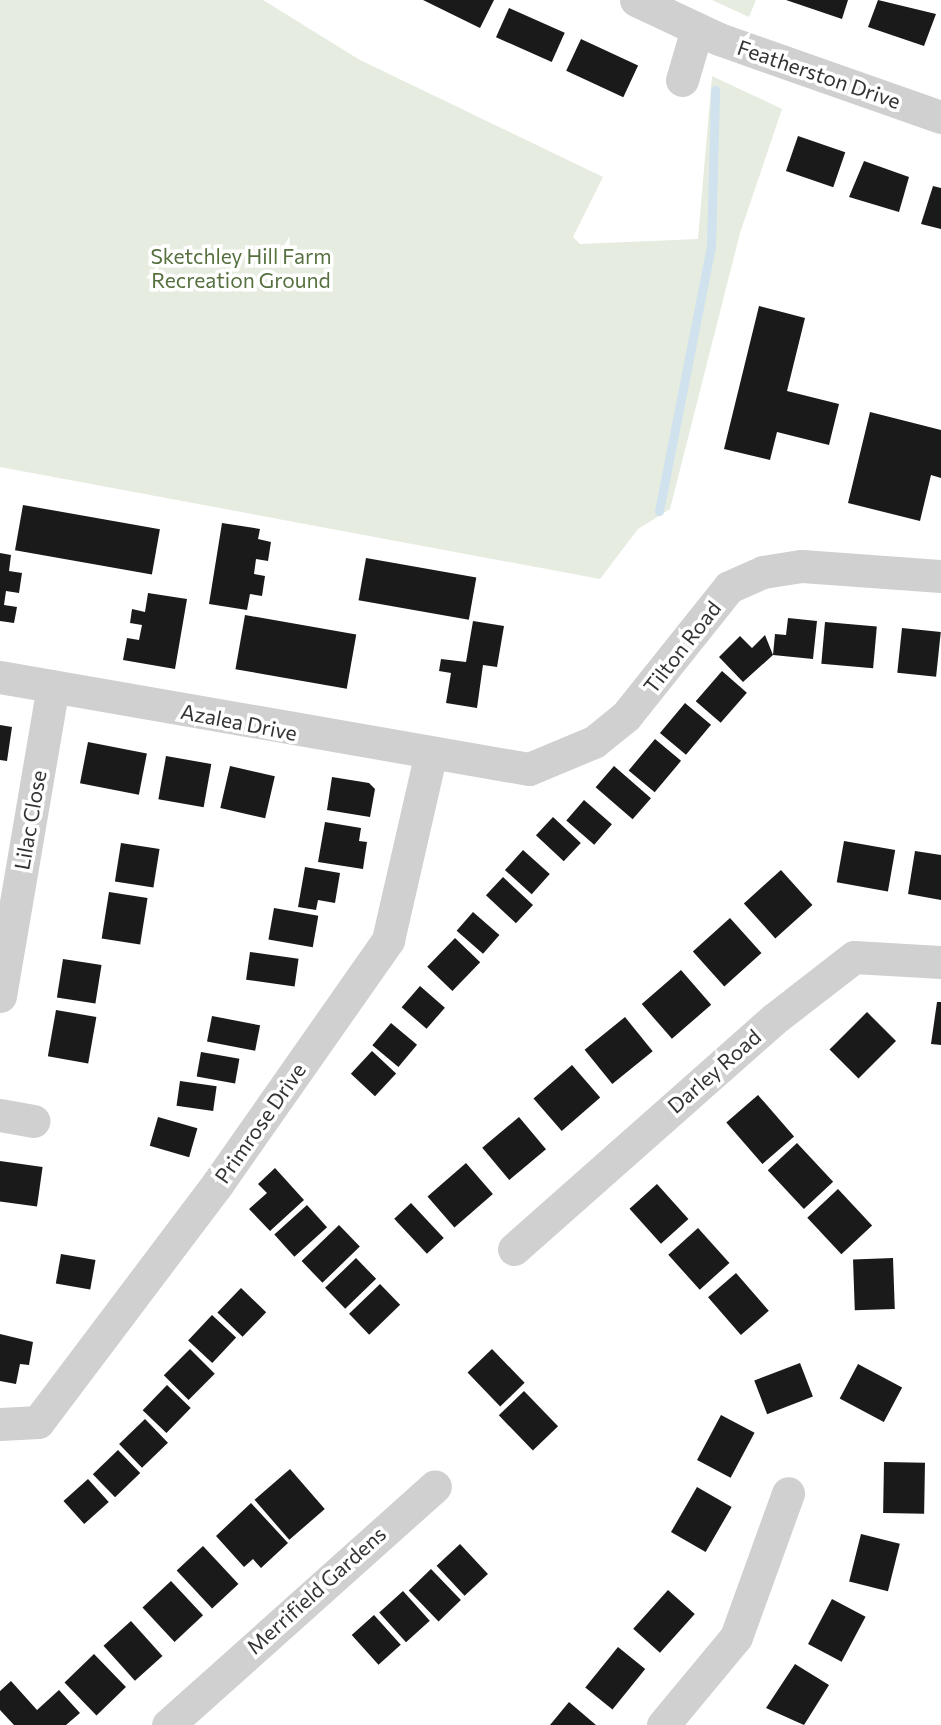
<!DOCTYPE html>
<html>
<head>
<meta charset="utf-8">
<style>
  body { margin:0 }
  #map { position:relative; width:941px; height:1725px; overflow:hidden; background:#fff; font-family:Commissioner,sans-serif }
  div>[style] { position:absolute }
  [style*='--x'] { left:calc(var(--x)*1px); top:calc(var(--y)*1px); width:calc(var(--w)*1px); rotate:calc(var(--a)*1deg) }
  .green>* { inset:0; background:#e6ecdf }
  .stream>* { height:9px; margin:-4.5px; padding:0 4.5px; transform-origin:4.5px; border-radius:4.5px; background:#cfe2ee }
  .building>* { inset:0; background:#1a1a1a; transform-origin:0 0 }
  .minor>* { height:33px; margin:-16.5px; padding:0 16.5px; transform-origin:16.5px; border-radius:16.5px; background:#d0d0d0 }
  span { translate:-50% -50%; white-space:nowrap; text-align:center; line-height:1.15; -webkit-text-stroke:7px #fff; paint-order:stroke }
  .street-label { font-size:21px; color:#333 }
  .park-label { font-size:21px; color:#56703f }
</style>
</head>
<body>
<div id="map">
  <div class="green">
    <i style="clip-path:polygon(0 0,263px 0,360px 60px,603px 177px,573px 237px,580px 244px,698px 239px,712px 76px,782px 109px,740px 233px,670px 509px,638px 529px,600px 579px,0 467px)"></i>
    <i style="clip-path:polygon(712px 0,756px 0,749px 17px)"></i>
  </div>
  <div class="stream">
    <i style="--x:659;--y:511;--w:269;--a:-78.9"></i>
    <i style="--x:711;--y:247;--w:157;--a:-88.5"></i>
  </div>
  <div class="building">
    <i style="clip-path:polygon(423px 0,494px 0,480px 28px)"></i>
    <i style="clip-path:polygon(786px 0,848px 0,842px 19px)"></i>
    <i style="clip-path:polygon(878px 0,936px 14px,924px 46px,868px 27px)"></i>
    <i style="left:509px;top:8px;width:61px;height:32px;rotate:24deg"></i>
    <i style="left:581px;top:39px;width:63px;height:35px;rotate:25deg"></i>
    <i style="left:798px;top:136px;width:50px;height:37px;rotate:19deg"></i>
    <i style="clip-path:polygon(864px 161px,909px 177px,899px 212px,849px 197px)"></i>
    <i style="clip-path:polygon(933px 186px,941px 188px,941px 229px,921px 224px)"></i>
    <i style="clip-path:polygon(759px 306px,805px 318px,787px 391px,839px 404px,829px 445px,777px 432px,770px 460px,724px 449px)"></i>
    <i style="clip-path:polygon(870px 412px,941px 430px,941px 478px,931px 475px,920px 521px,848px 503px)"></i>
    <i style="left:23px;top:505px;width:139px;height:46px;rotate:10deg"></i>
    <i style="clip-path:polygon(222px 523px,260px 529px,258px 539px,271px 542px,268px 561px,256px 559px,254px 574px,265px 576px,262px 596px,250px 594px,247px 610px,209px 604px)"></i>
    <i style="clip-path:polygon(0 553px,11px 555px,9px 571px,22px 573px,19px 593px,6px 591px,4px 605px,17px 607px,14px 623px,0 621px)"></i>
    <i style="left:366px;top:558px;width:112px;height:43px;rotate:10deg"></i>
    <i style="clip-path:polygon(148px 593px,187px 599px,175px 669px,123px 660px,127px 638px,139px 640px,142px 625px,130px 623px,132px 609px,145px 612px)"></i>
    <i style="left:245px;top:615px;width:113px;height:55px;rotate:10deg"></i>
    <i style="clip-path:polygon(788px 618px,817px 621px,813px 659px,773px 655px,775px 634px,786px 635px)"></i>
    <i style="clip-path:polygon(473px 621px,504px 626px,497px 667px,483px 665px,477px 708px,446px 703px,451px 673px,439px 671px,441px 659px,466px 662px)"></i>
    <i style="left:825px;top:622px;width:52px;height:42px;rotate:5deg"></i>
    <i style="left:902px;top:628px;width:39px;height:45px;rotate:6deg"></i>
    <i style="clip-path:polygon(765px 635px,773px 655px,743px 682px,719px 657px,740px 636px,752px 648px)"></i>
    <i style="left:722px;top:671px;width:33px;height:40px;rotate:41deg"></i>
    <i style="left:685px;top:703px;width:34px;height:39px;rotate:40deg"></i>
    <i style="clip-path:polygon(0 725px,12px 727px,7px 761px,0 760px)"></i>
    <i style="left:655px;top:739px;width:34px;height:41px;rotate:40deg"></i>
    <i style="left:88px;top:742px;width:60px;height:42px;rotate:11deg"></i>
    <i style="left:166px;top:756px;width:46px;height:44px;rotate:10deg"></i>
    <i style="left:230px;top:766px;width:46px;height:43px;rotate:13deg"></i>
    <i style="left:614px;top:766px;width:49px;height:28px;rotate:41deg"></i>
    <i style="clip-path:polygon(332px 777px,369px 783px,375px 789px,370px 817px,327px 810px)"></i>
    <i style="left:584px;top:800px;width:37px;height:27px;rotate:41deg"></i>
    <i style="left:553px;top:817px;width:38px;height:25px;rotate:43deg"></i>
    <i style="clip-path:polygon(325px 822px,361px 828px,359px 841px,367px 842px,363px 869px,318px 862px)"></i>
    <i style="left:844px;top:841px;width:52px;height:42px;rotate:10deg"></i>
    <i style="left:121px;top:843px;width:39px;height:39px;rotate:9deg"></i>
    <i style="left:523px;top:850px;width:36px;height:27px;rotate:42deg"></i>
    <i style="clip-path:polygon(915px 851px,941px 855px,941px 900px,908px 894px)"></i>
    <i style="clip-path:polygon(305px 867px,340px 873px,335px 903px,318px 900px,316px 910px,298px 907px)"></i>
    <i style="left:781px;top:870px;width:47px;height:50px;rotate:48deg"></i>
    <i style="left:503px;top:877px;width:41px;height:25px;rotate:43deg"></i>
    <i style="left:109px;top:892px;width:39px;height:47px;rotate:9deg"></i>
    <i style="left:274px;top:908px;width:45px;height:32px;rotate:10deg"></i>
    <i style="left:473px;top:912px;width:35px;height:25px;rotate:41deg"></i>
    <i style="left:730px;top:918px;width:47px;height:50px;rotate:48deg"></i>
    <i style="left:455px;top:938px;width:35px;height:40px;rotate:44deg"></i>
    <i style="left:250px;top:952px;width:49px;height:28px;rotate:8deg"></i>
    <i style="left:63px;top:959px;width:39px;height:39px;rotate:9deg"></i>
    <i style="left:681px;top:970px;width:46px;height:52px;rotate:49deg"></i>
    <i style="left:420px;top:986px;width:33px;height:28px;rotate:41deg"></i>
    <i style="clip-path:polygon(937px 1002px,941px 1002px,941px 1045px,931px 1044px)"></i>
    <i style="left:56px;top:1010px;width:41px;height:47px;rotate:10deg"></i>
    <i style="left:867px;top:1012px;width:41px;height:53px;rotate:45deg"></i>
    <i style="left:212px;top:1016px;width:49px;height:26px;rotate:11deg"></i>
    <i style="left:625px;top:1017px;width:44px;height:52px;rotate:51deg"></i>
    <i style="left:391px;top:1023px;width:34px;height:29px;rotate:40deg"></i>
    <i style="left:372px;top:1051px;width:33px;height:31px;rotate:43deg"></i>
    <i style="left:201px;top:1052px;width:39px;height:25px;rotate:10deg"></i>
    <i style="left:572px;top:1065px;width:43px;height:51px;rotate:49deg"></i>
    <i style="left:180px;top:1081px;width:37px;height:25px;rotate:8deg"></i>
    <i style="left:758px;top:1095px;width:55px;height:42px;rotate:49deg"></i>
    <i style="left:158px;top:1117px;width:41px;height:30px;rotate:16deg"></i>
    <i style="left:519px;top:1117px;width:42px;height:48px;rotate:50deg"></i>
    <i style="left:797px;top:1143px;width:53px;height:40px;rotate:47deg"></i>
    <i style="left:0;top:1161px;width:43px;height:40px;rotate:8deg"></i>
    <i style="left:466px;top:1163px;width:41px;height:51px;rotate:49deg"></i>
    <i style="clip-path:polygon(275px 1168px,304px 1200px,270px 1231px,249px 1209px,267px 1193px,258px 1184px)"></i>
    <i style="left:657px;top:1184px;width:47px;height:37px;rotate:48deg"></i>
    <i style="left:838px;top:1189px;width:50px;height:42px;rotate:47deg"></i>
    <i style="left:411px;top:1203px;width:48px;height:23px;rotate:47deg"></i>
    <i style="left:307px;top:1205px;width:30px;height:44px;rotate:48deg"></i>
    <i style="left:339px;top:1225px;width:30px;height:52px;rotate:46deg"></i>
    <i style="left:698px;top:1228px;width:47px;height:40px;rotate:48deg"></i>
    <i style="left:61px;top:1254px;width:35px;height:30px;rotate:10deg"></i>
    <i style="left:356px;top:1258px;width:29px;height:43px;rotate:46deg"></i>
    <i style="left:893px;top:1258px;width:51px;height:40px;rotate:88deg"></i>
    <i style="left:736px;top:1273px;width:50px;height:37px;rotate:49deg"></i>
    <i style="left:380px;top:1284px;width:29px;height:43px;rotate:46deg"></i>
    <i style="left:241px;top:1288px;width:35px;height:34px;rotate:44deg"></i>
    <i style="left:212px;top:1315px;width:33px;height:35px;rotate:43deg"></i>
    <i style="clip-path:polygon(0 1334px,33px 1342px,29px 1365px,20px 1364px,16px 1384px,0 1381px)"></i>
    <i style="left:190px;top:1349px;width:35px;height:37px;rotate:45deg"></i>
    <i style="left:492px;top:1349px;width:47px;height:34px;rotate:46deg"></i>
    <i style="left:800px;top:1363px;width:36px;height:49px;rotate:69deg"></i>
    <i style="left:858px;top:1364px;width:50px;height:39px;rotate:28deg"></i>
    <i style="left:167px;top:1385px;width:33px;height:35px;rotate:44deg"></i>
    <i style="left:524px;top:1391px;width:49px;height:35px;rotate:46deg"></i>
    <i style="left:721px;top:1415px;width:38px;height:51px;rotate:28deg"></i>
    <i style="left:145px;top:1419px;width:33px;height:36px;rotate:46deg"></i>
    <i style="left:118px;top:1450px;width:32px;height:35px;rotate:46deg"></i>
    <i style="left:884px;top:1462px;width:41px;height:51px;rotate:1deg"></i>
    <i style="left:290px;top:1469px;width:53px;height:47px;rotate:49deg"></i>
    <i style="left:88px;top:1479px;width:31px;height:33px;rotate:48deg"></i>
    <i style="left:697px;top:1487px;width:40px;height:52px;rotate:30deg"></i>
    <i style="clip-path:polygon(251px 1503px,288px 1543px,261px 1568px,253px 1559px,244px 1567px,216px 1536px)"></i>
    <i style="left:861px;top:1534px;width:40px;height:49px;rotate:14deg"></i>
    <i style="left:460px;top:1544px;width:41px;height:32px;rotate:47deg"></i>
    <i style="left:203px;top:1546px;width:52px;height:36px;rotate:47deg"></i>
    <i style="left:431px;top:1569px;width:43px;height:31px;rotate:46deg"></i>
    <i style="left:171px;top:1581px;width:47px;height:39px;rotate:47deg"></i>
    <i style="left:668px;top:1590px;width:36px;height:52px;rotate:42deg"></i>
    <i style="left:403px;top:1591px;width:40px;height:32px;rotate:48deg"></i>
    <i style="left:832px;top:1599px;width:38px;height:51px;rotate:28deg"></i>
    <i style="left:374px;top:1615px;width:40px;height:30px;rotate:48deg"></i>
    <i style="left:131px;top:1621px;width:47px;height:37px;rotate:48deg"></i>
    <i style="left:618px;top:1647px;width:35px;height:52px;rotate:39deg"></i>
    <i style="left:94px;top:1654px;width:46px;height:41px;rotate:46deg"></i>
    <i style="clip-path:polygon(795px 1664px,829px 1685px,804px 1725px,766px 1708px)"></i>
    <i style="clip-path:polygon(11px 1681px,37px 1710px,59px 1690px,80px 1713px,66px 1725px,14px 1725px,0 1710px,0 1691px)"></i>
    <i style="clip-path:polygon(569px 1702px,596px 1725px,550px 1725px)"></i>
  </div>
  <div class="minor">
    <i style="--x:636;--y:0;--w:92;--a:25.2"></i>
    <i style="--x:719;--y:39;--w:235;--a:19.4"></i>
    <i style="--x:682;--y:80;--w:53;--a:-73.6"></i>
    <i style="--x:0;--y:677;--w:537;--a:9.87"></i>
    <i style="--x:529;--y:769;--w:70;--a:-22.6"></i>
    <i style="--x:594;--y:742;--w:41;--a:-39.1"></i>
    <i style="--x:626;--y:716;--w:165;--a:-51.4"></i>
    <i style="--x:729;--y:587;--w:37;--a:-24"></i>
    <i style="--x:763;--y:572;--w:39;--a:-9"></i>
    <i style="--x:802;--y:566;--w:139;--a:4.1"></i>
    <i style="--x:0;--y:996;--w:314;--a:-80.3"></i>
    <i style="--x:0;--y:1115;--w:34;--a:10"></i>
    <i style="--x:514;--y:1249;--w:347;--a:-41.5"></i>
    <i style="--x:774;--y:1019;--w:101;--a:-37.8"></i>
    <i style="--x:854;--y:957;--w:87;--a:3.3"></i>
    <i style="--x:0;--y:1424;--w:38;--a:-3"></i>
    <i style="--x:38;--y:1422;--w:299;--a:-53"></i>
    <i style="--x:218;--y:1183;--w:297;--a:-55"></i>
    <i style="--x:388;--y:940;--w:189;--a:-77.1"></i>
    <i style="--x:168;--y:1725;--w:358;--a:-41.8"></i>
    <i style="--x:663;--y:1725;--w:114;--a:-50.3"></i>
    <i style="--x:736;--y:1637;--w:153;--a:-70.1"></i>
  </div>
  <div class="street-label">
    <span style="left:819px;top:74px;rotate:19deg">Featherston Drive</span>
    <span style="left:682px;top:647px;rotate:-52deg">Tilton Road</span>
    <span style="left:239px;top:722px;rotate:11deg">Azalea Drive</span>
    <span style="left:30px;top:820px;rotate:-80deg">Lilac Close</span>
    <span style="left:714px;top:1071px;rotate:-41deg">Darley Road</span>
    <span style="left:260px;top:1123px;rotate:-55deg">Primrose Drive</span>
    <span style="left:316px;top:1590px;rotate:-42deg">Merrifield Gardens</span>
  </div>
  <div class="park-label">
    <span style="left:241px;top:268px">Sketchley Hill Farm<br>Recreation Ground</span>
  </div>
</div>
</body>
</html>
